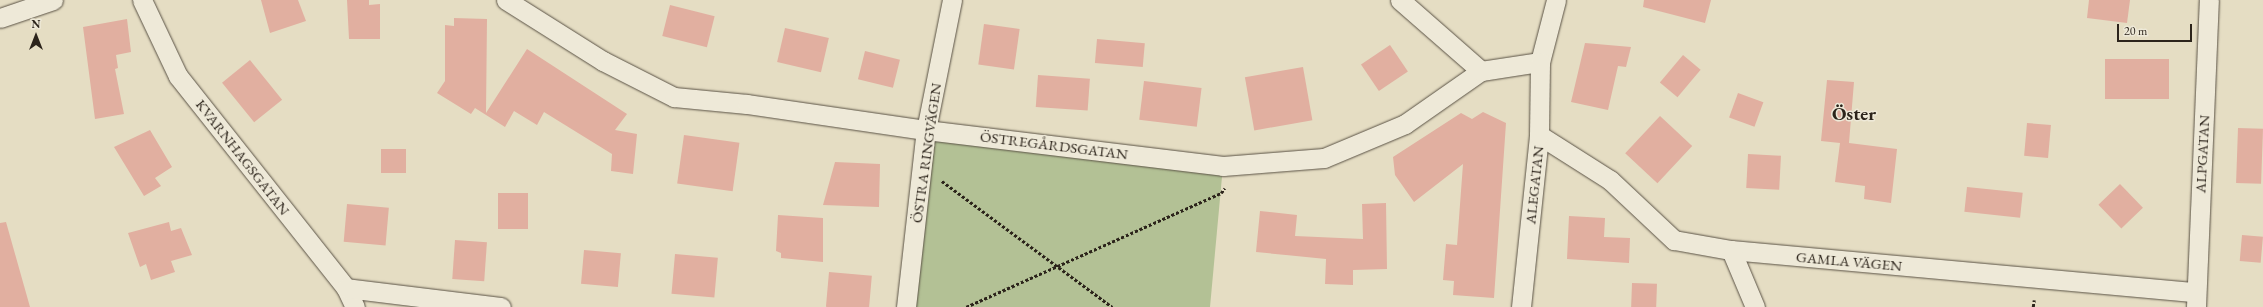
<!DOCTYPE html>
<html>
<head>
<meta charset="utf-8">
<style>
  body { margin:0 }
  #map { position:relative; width:2263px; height:307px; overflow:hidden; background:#e5ddc3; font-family:"EB Garamond",serif }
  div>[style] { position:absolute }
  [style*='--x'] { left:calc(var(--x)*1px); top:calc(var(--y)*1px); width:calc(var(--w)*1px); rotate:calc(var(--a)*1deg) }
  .green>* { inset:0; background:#b3c195 }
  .building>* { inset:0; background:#e1afa0; transform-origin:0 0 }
  .path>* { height:2.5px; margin-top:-1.25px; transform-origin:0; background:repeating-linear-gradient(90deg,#2c241b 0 3px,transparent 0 5px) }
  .roads { filter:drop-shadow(0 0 1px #5a5245) drop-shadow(0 0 1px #5a5245) }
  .minor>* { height:19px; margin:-9.5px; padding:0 9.5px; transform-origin:9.5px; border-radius:9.5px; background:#eee9d8 }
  span { translate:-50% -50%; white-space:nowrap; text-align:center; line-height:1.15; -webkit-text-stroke:3px #eee9d8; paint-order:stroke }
  .street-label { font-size:15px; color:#2c241b }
  .district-label { font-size:19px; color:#2c241b; font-weight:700 }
  .north { position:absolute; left:16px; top:16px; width:40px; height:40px; -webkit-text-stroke:3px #eee9d8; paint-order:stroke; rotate:0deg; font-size:11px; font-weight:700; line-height:16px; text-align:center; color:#2c241b }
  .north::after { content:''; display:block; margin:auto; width:14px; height:18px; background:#2c241b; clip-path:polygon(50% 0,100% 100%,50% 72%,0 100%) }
  .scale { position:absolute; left:2117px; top:24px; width:75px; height:18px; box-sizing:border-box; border:2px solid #2c241b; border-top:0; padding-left:5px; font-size:12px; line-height:14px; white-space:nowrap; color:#2c241b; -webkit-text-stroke:3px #eee9d8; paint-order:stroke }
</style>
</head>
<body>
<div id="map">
  <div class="green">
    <i style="clip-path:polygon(926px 130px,1223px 166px,1210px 307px,906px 307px)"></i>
  </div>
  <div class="building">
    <i style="clip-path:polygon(261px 0,298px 0,306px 21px,270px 33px)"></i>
    <i style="clip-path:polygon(347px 0,369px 0,369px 5px,380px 4px,380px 39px,349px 39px)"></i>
    <i style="clip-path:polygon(1644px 0,1711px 0,1705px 23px,1643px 7px)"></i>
    <i style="clip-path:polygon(2089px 0,2130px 0,2127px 23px,2087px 18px)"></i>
    <i style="left:670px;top:5px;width:46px;height:32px;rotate:14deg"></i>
    <i style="clip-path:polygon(454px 18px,487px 19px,486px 113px,527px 49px,627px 114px,615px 130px,637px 134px,633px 174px,611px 171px,612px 154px,544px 112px,537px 125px,514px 111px,505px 127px,475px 108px,471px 114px,437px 93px,445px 81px,445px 25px,454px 26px)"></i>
    <i style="clip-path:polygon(127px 19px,131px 52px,116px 55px,118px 68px,115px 69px,124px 114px,95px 119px,83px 27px)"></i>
    <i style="left:984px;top:24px;width:36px;height:41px;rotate:8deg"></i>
    <i style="left:785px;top:28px;width:45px;height:35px;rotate:13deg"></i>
    <i style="left:1097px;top:39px;width:48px;height:24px;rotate:5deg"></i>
    <i style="clip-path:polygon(1585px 43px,1631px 47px,1626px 67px,1618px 66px,1608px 110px,1571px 102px)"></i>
    <i style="left:1390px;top:45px;width:32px;height:35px;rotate:56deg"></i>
    <i style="left:865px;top:51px;width:36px;height:29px;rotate:14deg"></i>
    <i style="left:1683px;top:55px;width:23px;height:36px;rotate:40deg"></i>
    <i style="left:2105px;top:59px;width:64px;height:40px"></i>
    <i style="left:250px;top:60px;width:51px;height:36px;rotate:51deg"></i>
    <i style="left:1303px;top:67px;width:54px;height:59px;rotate:80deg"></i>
    <i style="left:1038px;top:75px;width:52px;height:32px;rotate:4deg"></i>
    <i style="clip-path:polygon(1827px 80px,1854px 82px,1849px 143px,1897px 149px,1891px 203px,1864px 199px,1865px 186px,1835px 182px,1840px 143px,1821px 141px)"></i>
    <i style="left:1144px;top:81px;width:58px;height:39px;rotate:7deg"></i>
    <i style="left:1738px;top:93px;width:27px;height:26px;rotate:20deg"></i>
    <i style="clip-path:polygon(1483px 112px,1506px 123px,1494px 298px,1453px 295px,1454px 281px,1443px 280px,1446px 244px,1457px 245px,1463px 164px,1414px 202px,1395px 175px,1393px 157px,1461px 113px,1472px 119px)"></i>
    <i style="left:1660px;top:116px;width:44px;height:51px;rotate:43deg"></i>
    <i style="left:2027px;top:123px;width:24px;height:33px;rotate:5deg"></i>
    <i style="left:2238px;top:128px;width:25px;height:55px;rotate:2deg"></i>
    <i style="clip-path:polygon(150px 130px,172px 167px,155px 178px,161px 186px,144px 196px,114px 147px)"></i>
    <i style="left:684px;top:135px;width:56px;height:49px;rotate:8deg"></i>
    <i style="left:381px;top:149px;width:25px;height:24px"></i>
    <i style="left:1748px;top:154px;width:33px;height:34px;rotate:3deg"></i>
    <i style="clip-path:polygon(835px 162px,880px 164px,879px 207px,823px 205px)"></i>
    <i style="left:2120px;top:184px;width:33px;height:30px;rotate:46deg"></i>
    <i style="left:1967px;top:187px;width:56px;height:25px;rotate:6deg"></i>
    <i style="left:498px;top:193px;width:30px;height:36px"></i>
    <i style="clip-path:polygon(1386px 203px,1387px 269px,1353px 270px,1353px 285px,1325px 284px,1326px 259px,1256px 252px,1260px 211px,1297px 215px,1295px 236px,1363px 239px,1362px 204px)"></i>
    <i style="left:347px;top:204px;width:42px;height:38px;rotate:5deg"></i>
    <i style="clip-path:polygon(778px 215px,823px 218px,823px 262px,781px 258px,781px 253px,776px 251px)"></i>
    <i style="clip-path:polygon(1569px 216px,1605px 218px,1604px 237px,1630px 238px,1629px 263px,1567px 259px)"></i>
    <i style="clip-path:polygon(6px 222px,30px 307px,0 307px,0 223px)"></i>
    <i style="clip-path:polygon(169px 222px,171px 231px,181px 228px,192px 255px,171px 261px,175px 272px,151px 280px,146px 264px,140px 267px,128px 233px)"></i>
    <i style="left:2242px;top:235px;width:21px;height:26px;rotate:5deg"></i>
    <i style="left:455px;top:240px;width:32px;height:39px;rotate:4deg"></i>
    <i style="left:584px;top:250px;width:37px;height:34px;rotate:5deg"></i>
    <i style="left:675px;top:254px;width:43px;height:40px;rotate:5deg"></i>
    <i style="left:829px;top:272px;width:43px;height:35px;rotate:5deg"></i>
    <i style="left:1632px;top:283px;width:25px;height:24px;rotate:2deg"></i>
  </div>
  <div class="path">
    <i style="--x:942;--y:181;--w:212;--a:36.5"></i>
    <i style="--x:966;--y:307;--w:279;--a:-24.1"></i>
    <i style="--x:1221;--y:193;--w:6;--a:-51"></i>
    <i style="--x:2033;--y:307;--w:7;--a:-82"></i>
  </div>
  <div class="roads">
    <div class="minor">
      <i style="--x:142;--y:0;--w:84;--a:64.7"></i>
      <i style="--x:178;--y:76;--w:270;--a:51.6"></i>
      <i style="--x:346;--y:288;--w:21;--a:65"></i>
      <i style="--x:506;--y:0;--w:115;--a:32.2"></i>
      <i style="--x:603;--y:61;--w:80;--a:26.9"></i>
      <i style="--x:674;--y:97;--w:73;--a:5.5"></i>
      <i style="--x:747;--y:104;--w:181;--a:8.3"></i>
      <i style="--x:926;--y:130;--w:299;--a:6.9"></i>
      <i style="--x:1223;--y:166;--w:101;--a:-4.5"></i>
      <i style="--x:1324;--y:158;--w:88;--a:-22.8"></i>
      <i style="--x:1405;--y:124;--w:93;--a:-34.9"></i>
      <i style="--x:1481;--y:71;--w:60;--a:-8.7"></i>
      <i style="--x:1540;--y:62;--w:64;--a:-75.5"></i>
      <i style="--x:1400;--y:0;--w:108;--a:41.2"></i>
      <i style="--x:0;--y:18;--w:56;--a:-18.8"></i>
      <i style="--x:1539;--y:135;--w:84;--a:32.4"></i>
      <i style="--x:1610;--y:180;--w:88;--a:43.2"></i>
      <i style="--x:1674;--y:240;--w:58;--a:10"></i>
      <i style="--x:1731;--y:250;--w:466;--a:5.2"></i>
      <i style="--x:1731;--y:250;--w:62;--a:67.2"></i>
      <i style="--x:346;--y:288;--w:156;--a:7"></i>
      <i style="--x:906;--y:307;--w:178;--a:-83.6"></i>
      <i style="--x:926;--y:130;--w:133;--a:-78.7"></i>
      <i style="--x:1521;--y:307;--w:173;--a:-84"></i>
      <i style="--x:1539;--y:135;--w:73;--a:-89.2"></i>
      <i style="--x:2196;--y:307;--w:307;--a:-87.6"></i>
    </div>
  </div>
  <div class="street-label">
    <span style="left:1054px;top:145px;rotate:7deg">ÖSTREGÅRDSGATAN</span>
    <span style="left:926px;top:153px;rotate:-82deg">ÖSTRA RINGVÄGEN</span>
    <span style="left:2202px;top:154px;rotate:-87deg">ALPGATAN</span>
    <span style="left:243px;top:157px;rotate:52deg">KVARNHAGSGATAN</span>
    <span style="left:1534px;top:185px;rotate:-84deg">ALEGATAN</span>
    <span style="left:1849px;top:261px;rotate:5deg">GAMLA VÄGEN</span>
  </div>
  <div class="district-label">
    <span style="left:1854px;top:114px">Öster</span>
  </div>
  <div class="north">N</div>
  <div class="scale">20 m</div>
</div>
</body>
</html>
